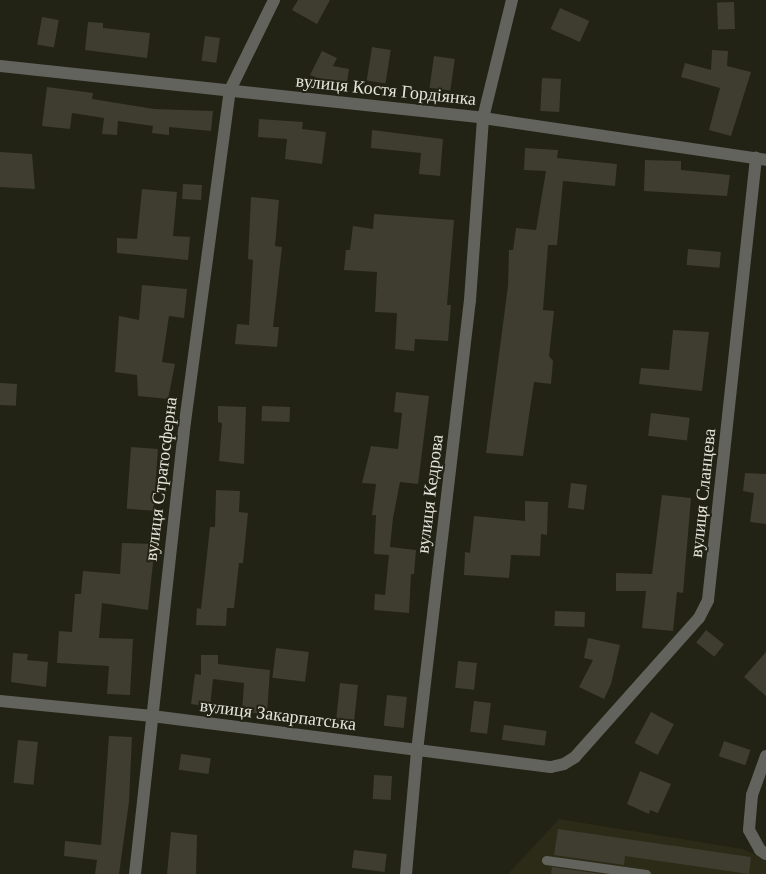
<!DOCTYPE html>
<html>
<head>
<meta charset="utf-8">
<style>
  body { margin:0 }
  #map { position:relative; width:766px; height:874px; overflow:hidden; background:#222215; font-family:Georgia,serif }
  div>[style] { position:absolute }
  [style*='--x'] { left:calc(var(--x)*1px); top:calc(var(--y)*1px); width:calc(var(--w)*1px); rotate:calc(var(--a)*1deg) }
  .built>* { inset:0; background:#2c2b18 }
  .building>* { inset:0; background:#3e3d30; transform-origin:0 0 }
  .lane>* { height:9px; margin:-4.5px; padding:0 4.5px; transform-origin:4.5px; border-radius:4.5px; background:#63635d }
  .street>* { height:12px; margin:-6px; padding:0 6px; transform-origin:6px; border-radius:6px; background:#63635d }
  span { translate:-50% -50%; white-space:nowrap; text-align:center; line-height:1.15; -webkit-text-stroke:4px #222215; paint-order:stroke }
  .street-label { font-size:18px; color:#e4e4dc }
</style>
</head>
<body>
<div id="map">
  <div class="built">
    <i style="clip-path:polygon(559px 819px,743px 849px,766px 860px,766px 874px,508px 874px)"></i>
  </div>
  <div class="building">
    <i style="clip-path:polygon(298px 0,330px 0,317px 24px,292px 10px)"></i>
    <i style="left:734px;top:2px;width:27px;height:17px;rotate:88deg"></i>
    <i style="left:560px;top:8px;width:32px;height:23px;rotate:24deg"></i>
    <i style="left:42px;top:17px;width:17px;height:28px;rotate:10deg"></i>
    <i style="clip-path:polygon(88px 22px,103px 23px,103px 28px,150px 33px,147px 58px,85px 50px)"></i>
    <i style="left:205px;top:36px;width:15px;height:25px;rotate:8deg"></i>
    <i style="left:372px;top:47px;width:19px;height:34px;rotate:9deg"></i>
    <i style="clip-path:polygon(712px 50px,728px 51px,727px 66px,751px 72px,731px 136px,709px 130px,720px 88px,681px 77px,685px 63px,711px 70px)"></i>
    <i style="clip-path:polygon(322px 51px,337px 58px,333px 66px,349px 69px,346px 89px,310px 75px)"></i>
    <i style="left:434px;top:56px;width:21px;height:32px;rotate:8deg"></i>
    <i style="left:542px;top:78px;width:19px;height:33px;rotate:3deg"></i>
    <i style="clip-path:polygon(47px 87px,93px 93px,92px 99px,154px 109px,213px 111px,211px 131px,169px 127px,169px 135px,152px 133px,153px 126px,118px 121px,117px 135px,102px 134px,104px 118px,72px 113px,70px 129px,42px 126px)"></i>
    <i style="clip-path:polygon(259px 119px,303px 122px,302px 129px,326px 132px,322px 164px,285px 159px,287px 139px,258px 137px)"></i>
    <i style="clip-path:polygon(372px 130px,443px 139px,440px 176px,419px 174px,421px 153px,371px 148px)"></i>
    <i style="clip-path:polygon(525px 148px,558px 150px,557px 158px,617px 164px,615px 186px,563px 181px,557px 245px,548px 245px,543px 310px,554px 311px,549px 356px,553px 361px,551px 384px,534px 382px,523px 456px,486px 453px,508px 286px,509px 250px,513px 250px,516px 228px,536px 230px,546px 171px,524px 170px)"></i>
    <i style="clip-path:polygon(0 152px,32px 154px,35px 189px,0 187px)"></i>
    <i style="clip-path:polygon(645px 160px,681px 161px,681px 170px,730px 175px,727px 196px,644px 191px)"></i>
    <i style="left:183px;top:184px;width:19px;height:15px;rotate:3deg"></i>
    <i style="clip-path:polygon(142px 189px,177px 192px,173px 236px,190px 237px,188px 260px,117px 253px,117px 238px,137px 239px)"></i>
    <i style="clip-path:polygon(251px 197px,279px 200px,275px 246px,282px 247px,273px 327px,279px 327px,277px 347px,235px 344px,237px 324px,249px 325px,253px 260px,248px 259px)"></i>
    <i style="clip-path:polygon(374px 214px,454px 220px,447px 305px,451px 305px,448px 341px,415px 339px,414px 351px,395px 349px,397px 313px,375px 312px,377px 272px,344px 270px,346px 250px,350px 250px,353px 226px,373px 229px)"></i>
    <i style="left:688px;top:249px;width:33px;height:16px;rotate:5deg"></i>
    <i style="clip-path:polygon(142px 285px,187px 289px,184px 318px,169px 316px,162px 362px,175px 364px,168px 399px,138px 396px,137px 375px,115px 372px,119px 316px,139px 320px)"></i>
    <i style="clip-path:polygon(673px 330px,709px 332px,702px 391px,639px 384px,641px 368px,669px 370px)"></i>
    <i style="left:0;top:383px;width:17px;height:22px;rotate:3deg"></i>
    <i style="clip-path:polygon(396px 392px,429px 396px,418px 484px,400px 482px,393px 518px,390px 547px,416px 550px,414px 574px,411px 574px,409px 613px,374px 610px,375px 594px,385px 595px,389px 555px,374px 554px,376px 515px,372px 515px,376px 484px,362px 483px,371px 446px,398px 449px,402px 413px,394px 412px)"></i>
    <i style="clip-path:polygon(218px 406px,246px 407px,244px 464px,219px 461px,222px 423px,218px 422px)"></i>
    <i style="left:262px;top:406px;width:28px;height:15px;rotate:2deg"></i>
    <i style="left:651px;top:413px;width:39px;height:23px;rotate:7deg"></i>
    <i style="left:131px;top:447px;width:27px;height:62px;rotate:4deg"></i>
    <i style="clip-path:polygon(745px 473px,766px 474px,766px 524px,750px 522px,754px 493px,743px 491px)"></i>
    <i style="left:571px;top:483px;width:16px;height:25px;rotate:7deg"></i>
    <i style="clip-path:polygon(216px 490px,240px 491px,239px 512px,248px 513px,243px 563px,239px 563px,234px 608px,227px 608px,226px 626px,196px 625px,197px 608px,201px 609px,210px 527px,215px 527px)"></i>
    <i style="clip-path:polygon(662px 495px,691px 498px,683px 593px,677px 592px,673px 631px,642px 628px,646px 591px,616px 591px,616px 573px,652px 574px)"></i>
    <i style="clip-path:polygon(525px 501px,548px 502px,547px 535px,541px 534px,540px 556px,511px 555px,509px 578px,464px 575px,465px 552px,470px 553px,474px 516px,525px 521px)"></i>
    <i style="clip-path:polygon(122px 543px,155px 544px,148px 610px,102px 603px,99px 638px,133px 639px,130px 695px,107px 694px,109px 666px,57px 663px,59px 631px,72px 632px,75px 594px,81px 594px,83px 571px,120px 574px)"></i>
    <i style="left:555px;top:611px;width:30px;height:15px;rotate:2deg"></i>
    <i style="left:706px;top:630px;width:23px;height:16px;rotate:38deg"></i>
    <i style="clip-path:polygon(588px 638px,620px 645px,611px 684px,604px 699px,579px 687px,593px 660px,584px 658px)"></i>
    <i style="left:276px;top:648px;width:33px;height:30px;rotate:7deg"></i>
    <i style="clip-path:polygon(766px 652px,766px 696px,744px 677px)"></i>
    <i style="clip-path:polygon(13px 653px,28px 654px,27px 660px,48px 662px,46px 687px,11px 682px)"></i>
    <i style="clip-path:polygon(201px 655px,218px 655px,218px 664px,270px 670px,267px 714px,242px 712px,244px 683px,213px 679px,210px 707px,191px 704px,195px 674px,201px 675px)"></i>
    <i style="left:458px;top:661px;width:19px;height:27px;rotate:6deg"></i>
    <i style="left:340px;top:683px;width:18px;height:39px;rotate:6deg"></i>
    <i style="left:387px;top:695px;width:20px;height:31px;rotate:6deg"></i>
    <i style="left:474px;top:701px;width:17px;height:31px;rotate:7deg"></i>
    <i style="left:651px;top:712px;width:26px;height:35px;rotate:28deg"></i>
    <i style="left:504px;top:725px;width:43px;height:15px;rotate:8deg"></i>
    <i style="clip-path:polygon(109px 736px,132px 737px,129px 802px,119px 874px,95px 874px,97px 860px,64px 856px,65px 841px,101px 845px)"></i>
    <i style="left:18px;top:740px;width:20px;height:43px;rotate:6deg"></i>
    <i style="left:724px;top:741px;width:28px;height:16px;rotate:19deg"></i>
    <i style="left:181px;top:754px;width:30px;height:16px;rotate:8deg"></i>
    <i style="clip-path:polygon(640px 771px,671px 784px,658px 813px,650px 810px,649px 814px,627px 804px)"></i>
    <i style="left:374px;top:775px;width:18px;height:24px;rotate:3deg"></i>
    <i style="clip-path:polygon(558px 829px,751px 857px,749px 874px,625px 856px,624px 865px,554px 855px)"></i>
    <i style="clip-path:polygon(171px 832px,197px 835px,196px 874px,167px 874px)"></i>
    <i style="left:354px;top:850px;width:33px;height:18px;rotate:7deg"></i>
    <i style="clip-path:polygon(552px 867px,601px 874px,551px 874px)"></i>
  </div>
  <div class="lane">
    <i style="--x:546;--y:860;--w:101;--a:8"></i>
  </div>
  <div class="street">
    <i style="--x:0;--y:66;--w:486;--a:6.1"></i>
    <i style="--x:483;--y:118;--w:286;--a:8.4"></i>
    <i style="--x:0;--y:701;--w:153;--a:5.6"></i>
    <i style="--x:152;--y:716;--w:402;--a:7.3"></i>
    <i style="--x:551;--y:767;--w:13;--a:-13"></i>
    <i style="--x:564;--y:764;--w:13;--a:-32"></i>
    <i style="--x:575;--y:757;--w:186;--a:-48.3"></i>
    <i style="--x:699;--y:618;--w:20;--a:-63"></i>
    <i style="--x:708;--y:600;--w:445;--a:-83.8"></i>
    <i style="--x:766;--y:756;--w:41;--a:109.7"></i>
    <i style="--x:752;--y:795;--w:35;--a:95"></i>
    <i style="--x:749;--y:830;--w:23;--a:61"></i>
    <i style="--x:760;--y:850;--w:7;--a:34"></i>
    <i style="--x:135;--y:874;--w:455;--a:-83.7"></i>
    <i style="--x:185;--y:422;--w:335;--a:-82.3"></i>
    <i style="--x:230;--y:90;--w:100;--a:-63.9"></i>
    <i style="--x:406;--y:874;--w:123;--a:-84.9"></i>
    <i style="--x:417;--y:751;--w:454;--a:-83.3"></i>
    <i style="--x:470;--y:300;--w:182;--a:-85.9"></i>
    <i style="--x:483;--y:118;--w:122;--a:-76.2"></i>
  </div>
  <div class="street-label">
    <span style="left:386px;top:90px;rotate:6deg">вулиця Костя Гордіянка</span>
    <span style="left:161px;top:479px;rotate:-83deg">вулиця Стратосферна</span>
    <span style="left:703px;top:493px;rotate:-84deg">вулиця Сланцева</span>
    <span style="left:430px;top:494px;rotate:-83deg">вулиця Кедрова</span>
    <span style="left:278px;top:715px;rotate:7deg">вулиця Закарпатська</span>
  </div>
</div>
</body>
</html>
